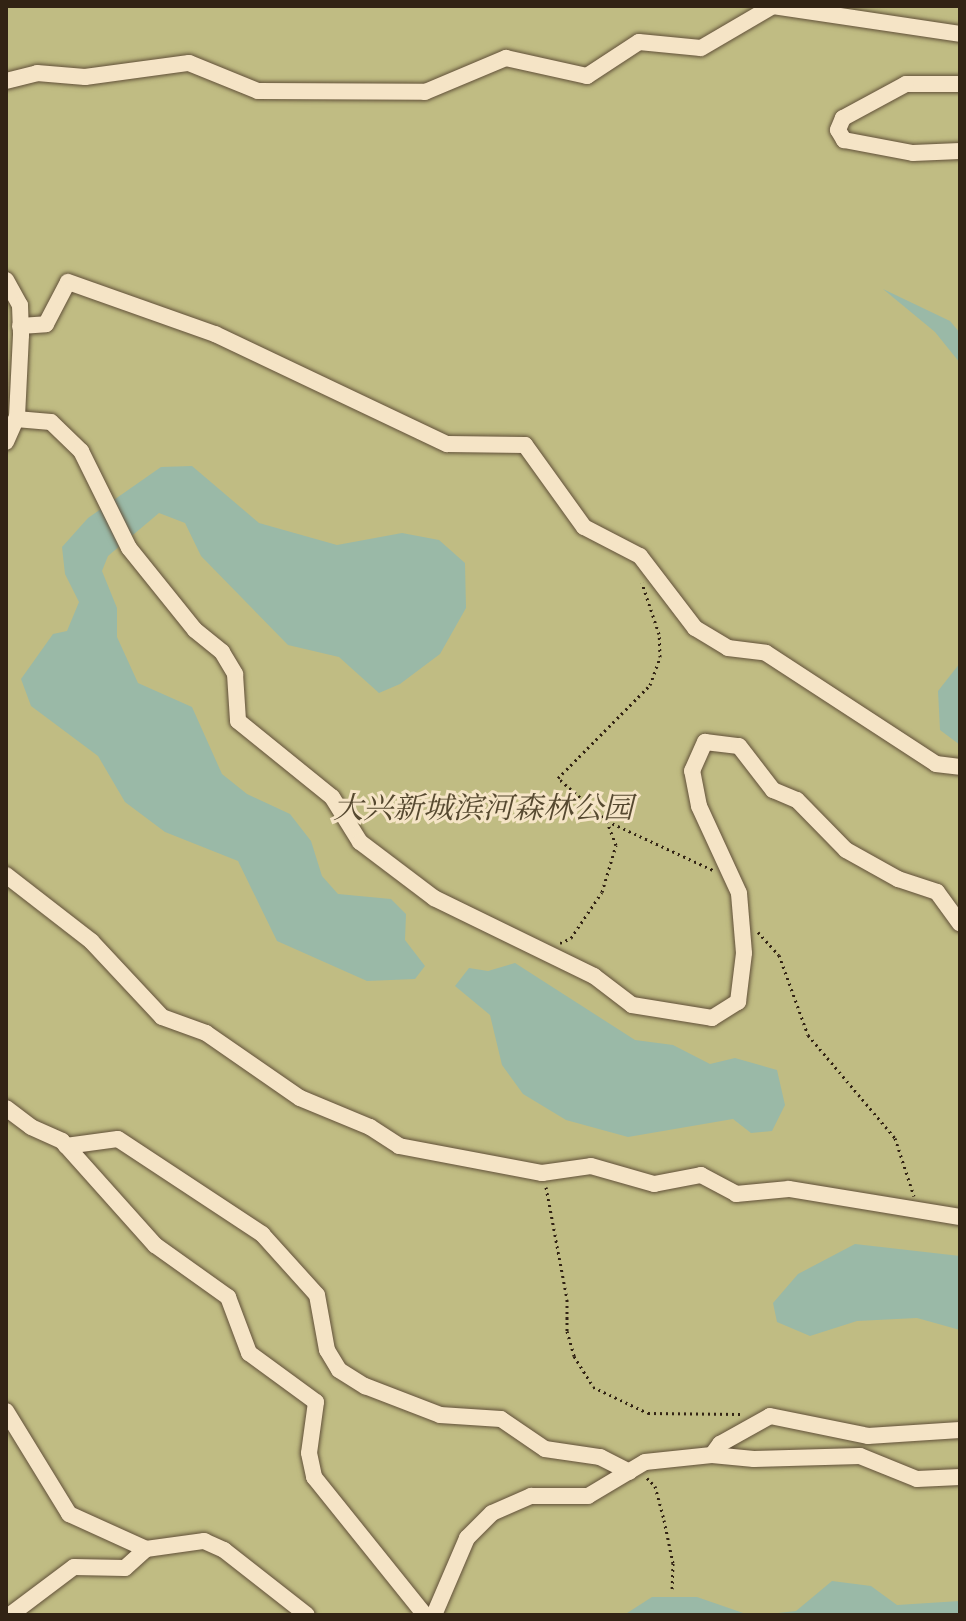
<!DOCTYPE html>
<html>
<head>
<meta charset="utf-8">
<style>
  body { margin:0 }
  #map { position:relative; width:966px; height:1621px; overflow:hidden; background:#efd6a8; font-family:"Old Standard TT","Noto Serif SC",serif }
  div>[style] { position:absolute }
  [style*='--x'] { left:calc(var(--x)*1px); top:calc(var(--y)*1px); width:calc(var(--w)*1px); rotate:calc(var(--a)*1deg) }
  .green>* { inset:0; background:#c0bc83; transform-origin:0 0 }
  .water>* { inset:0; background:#9ab9a7 }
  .path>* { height:3px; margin-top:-1.5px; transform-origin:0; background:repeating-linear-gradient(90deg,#322314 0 2px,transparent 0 6px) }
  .roads { filter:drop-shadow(0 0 2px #615039) drop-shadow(0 0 2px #615039) }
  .street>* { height:16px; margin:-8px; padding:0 8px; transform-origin:8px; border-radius:8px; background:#f5e4c6 }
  span { translate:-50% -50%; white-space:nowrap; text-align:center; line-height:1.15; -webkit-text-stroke:6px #f5e4c6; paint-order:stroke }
  .park-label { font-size:30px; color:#564930; font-style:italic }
  .frame { position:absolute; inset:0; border:8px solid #322314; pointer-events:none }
</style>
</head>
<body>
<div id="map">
  <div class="green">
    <i style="left:6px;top:6px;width:954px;height:1609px"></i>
  </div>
  <div class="water">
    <i style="clip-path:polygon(883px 289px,950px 321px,960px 333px,960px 363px,935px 332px)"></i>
    <i style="clip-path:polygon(192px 466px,259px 523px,337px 545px,402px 533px,439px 540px,465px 563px,466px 608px,440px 654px,400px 684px,379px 693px,339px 657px,288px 645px,201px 556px,185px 523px,159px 513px,108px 556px,102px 571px,117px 608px,117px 637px,138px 683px,192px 707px,222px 774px,247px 794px,290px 814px,311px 841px,322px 876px,338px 894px,391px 899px,406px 914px,405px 940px,425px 966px,415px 979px,367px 981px,277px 941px,238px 861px,165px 832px,125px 802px,98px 756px,31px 706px,21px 679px,53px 634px,67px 631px,79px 602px,65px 574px,62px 547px,88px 518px,161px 467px)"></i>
    <i style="clip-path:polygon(960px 663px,960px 745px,940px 730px,938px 691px)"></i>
    <i style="clip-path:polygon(515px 963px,635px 1040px,673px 1045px,710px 1064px,735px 1058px,777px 1070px,785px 1105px,772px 1131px,751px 1133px,733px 1119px,628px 1137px,566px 1120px,523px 1094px,502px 1065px,490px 1015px,455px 986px,469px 968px,488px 971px)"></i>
    <i style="clip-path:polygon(855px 1244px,960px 1256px,960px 1330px,917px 1318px,857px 1321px,810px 1336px,777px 1322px,773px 1303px,798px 1274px)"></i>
    <i style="clip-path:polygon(832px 1581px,871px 1586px,897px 1605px,960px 1601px,960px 1615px,760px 1615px,796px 1611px)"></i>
    <i style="clip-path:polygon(652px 1597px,697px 1597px,749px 1615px,624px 1615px)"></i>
  </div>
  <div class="path">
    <i style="--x:607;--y:821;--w:117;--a:24.8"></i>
    <i style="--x:758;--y:932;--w:31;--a:48"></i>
    <i style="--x:779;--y:955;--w:85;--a:70.1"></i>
    <i style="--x:808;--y:1035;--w:135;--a:49.8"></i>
    <i style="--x:895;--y:1138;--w:61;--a:71.9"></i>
    <i style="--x:560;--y:943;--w:12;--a:-24"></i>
    <i style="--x:571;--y:938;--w:55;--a:-56"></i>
    <i style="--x:602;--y:892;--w:49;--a:-73.4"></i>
    <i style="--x:616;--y:845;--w:26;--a:-111"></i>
    <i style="--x:607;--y:821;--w:65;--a:-138.7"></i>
    <i style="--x:558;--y:778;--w:131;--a:-45.3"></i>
    <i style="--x:650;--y:685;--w:30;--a:-70"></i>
    <i style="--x:660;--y:657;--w:23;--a:-92"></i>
    <i style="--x:659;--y:634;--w:54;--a:-108.4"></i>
    <i style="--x:546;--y:1187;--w:114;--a:79.4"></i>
    <i style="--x:567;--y:1299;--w:32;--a:90"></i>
    <i style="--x:567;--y:1331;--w:26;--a:74"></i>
    <i style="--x:574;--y:1356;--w:36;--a:58"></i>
    <i style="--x:593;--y:1387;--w:61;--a:25.3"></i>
    <i style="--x:648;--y:1413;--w:92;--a:0.6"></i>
    <i style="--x:647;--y:1478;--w:11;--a:45"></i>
    <i style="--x:655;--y:1486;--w:35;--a:75"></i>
    <i style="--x:664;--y:1520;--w:44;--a:78.2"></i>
    <i style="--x:673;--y:1563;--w:26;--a:92"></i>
  </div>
  <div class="roads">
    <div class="street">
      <i style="--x:773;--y:6;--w:189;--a:8.5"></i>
      <i style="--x:6;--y:81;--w:32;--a:-14"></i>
      <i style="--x:37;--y:73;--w:48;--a:4.8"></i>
      <i style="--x:85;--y:77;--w:105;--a:-7.7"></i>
      <i style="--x:189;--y:63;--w:74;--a:22.1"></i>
      <i style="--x:258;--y:91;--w:167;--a:0.3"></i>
      <i style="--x:425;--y:92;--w:88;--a:-22.8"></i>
      <i style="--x:506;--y:58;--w:83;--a:12.5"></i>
      <i style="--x:587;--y:76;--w:62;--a:-33.2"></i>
      <i style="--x:639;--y:42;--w:62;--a:5.5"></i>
      <i style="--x:701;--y:48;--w:83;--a:-30.3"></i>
      <i style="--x:960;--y:84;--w:54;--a:180"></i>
      <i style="--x:906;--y:84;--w:72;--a:151.6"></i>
      <i style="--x:843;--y:118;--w:13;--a:113"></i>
      <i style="--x:838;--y:130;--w:12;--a:59"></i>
      <i style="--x:844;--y:140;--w:70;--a:10.7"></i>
      <i style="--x:913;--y:153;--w:47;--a:-2.4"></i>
      <i style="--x:6;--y:280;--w:29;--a:61"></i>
      <i style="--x:20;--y:305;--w:30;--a:88"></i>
      <i style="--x:21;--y:335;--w:82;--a:92.8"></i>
      <i style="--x:17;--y:417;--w:27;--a:114"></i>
      <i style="--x:20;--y:326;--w:26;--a:-4"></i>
      <i style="--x:46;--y:324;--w:47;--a:-62.4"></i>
      <i style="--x:68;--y:282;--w:156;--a:19.5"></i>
      <i style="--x:215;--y:334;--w:257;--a:25.4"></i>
      <i style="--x:447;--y:444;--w:78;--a:0.7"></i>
      <i style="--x:525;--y:445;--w:101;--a:54.3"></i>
      <i style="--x:584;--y:527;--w:63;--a:27.4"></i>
      <i style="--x:640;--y:556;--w:91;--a:52.6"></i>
      <i style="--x:695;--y:628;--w:39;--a:31"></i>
      <i style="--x:728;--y:648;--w:38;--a:7"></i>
      <i style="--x:766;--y:653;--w:203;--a:33.1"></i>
      <i style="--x:936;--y:764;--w:24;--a:7"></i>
      <i style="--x:16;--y:419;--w:35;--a:5"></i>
      <i style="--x:51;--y:422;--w:42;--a:44"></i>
      <i style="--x:81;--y:451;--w:108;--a:63.7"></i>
      <i style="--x:129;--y:548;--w:105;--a:51.2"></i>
      <i style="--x:195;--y:630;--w:35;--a:39"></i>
      <i style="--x:222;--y:652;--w:26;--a:59"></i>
      <i style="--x:235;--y:674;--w:47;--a:86.3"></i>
      <i style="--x:238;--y:721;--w:121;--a:39"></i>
      <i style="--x:332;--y:797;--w:53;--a:58.1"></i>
      <i style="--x:360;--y:842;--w:93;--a:37.1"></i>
      <i style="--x:434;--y:898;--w:178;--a:26"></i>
      <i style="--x:594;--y:976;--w:48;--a:37.3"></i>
      <i style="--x:632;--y:1005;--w:81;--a:9.2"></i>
      <i style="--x:712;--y:1018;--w:31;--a:-32"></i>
      <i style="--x:738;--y:1002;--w:49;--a:-83"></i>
      <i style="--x:744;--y:953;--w:60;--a:-94.8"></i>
      <i style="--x:739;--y:893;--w:96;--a:-114.7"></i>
      <i style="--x:699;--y:806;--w:36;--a:-101"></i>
      <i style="--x:692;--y:771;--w:32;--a:-66"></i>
      <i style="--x:705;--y:742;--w:34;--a:7"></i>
      <i style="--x:739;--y:746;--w:56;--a:52.3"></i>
      <i style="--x:773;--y:790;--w:26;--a:23"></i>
      <i style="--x:797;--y:800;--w:70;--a:45.6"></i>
      <i style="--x:846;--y:850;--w:60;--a:29.1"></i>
      <i style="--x:898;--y:879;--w:41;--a:18.4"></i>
      <i style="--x:937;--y:892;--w:39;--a:54"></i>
      <i style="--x:6;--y:875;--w:108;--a:37.8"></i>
      <i style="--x:91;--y:941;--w:104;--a:46.9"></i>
      <i style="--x:162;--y:1017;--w:47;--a:20"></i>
      <i style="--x:206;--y:1033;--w:114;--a:34.7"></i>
      <i style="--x:300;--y:1098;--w:76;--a:22.5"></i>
      <i style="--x:370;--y:1127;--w:35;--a:33"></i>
      <i style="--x:399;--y:1146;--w:146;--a:10.7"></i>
      <i style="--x:542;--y:1173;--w:49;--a:-8.1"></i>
      <i style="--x:591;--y:1166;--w:66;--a:15.9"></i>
      <i style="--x:654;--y:1184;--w:48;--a:-10.8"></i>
      <i style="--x:701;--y:1175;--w:40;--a:28"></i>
      <i style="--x:736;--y:1194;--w:53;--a:-5.4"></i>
      <i style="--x:789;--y:1189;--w:173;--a:9.3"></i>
      <i style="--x:6;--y:1108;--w:31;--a:37"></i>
      <i style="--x:31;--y:1127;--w:34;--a:24"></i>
      <i style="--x:62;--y:1141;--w:140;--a:48.2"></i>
      <i style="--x:155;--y:1245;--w:90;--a:35.5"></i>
      <i style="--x:228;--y:1297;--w:60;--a:69.4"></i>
      <i style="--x:249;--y:1353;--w:83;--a:36.2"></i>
      <i style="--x:316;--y:1402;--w:51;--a:97.8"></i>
      <i style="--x:309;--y:1453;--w:25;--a:78"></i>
      <i style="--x:314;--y:1477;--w:177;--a:51.2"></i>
      <i style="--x:66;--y:1146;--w:52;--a:-7.7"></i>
      <i style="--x:118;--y:1139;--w:173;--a:33.4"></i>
      <i style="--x:262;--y:1234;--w:82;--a:48"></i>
      <i style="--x:317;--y:1295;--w:56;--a:79.7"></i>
      <i style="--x:327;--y:1350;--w:23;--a:59"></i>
      <i style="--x:339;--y:1370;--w:31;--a:32"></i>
      <i style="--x:365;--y:1386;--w:80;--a:21.1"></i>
      <i style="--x:440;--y:1415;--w:61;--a:3.8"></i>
      <i style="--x:501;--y:1419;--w:53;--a:34.3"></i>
      <i style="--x:545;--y:1449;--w:56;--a:8.3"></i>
      <i style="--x:600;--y:1457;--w:33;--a:27"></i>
      <i style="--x:6;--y:1411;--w:121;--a:58.5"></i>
      <i style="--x:69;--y:1514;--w:85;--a:24.4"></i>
      <i style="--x:146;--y:1549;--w:59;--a:-7.9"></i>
      <i style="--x:204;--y:1541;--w:22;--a:24"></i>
      <i style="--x:224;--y:1550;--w:105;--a:38.1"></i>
      <i style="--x:712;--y:1455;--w:14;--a:-54"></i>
      <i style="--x:720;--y:1444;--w:57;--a:-29.2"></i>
      <i style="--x:770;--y:1416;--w:100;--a:11.5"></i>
      <i style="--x:868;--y:1436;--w:92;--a:-3.7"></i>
      <i style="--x:10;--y:1615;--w:80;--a:-36.9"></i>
      <i style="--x:74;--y:1567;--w:51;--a:1.1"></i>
      <i style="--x:125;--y:1568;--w:28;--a:-42"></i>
      <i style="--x:434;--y:1615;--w:84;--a:-66.8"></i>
      <i style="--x:467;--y:1538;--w:35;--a:-45"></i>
      <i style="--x:492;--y:1513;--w:43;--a:-23.6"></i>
      <i style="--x:531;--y:1496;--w:57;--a:0"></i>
      <i style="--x:588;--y:1496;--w:66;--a:-30.8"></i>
      <i style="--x:645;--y:1462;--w:67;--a:-6"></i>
      <i style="--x:712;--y:1455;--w:42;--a:5.4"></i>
      <i style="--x:754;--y:1459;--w:106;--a:-1.6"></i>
      <i style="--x:860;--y:1456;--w:61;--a:22"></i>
      <i style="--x:917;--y:1479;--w:43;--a:-2.7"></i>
    </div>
  </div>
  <div class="park-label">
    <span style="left:483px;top:810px">大兴新城滨河森林公园</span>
  </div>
  <div class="frame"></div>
</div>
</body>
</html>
